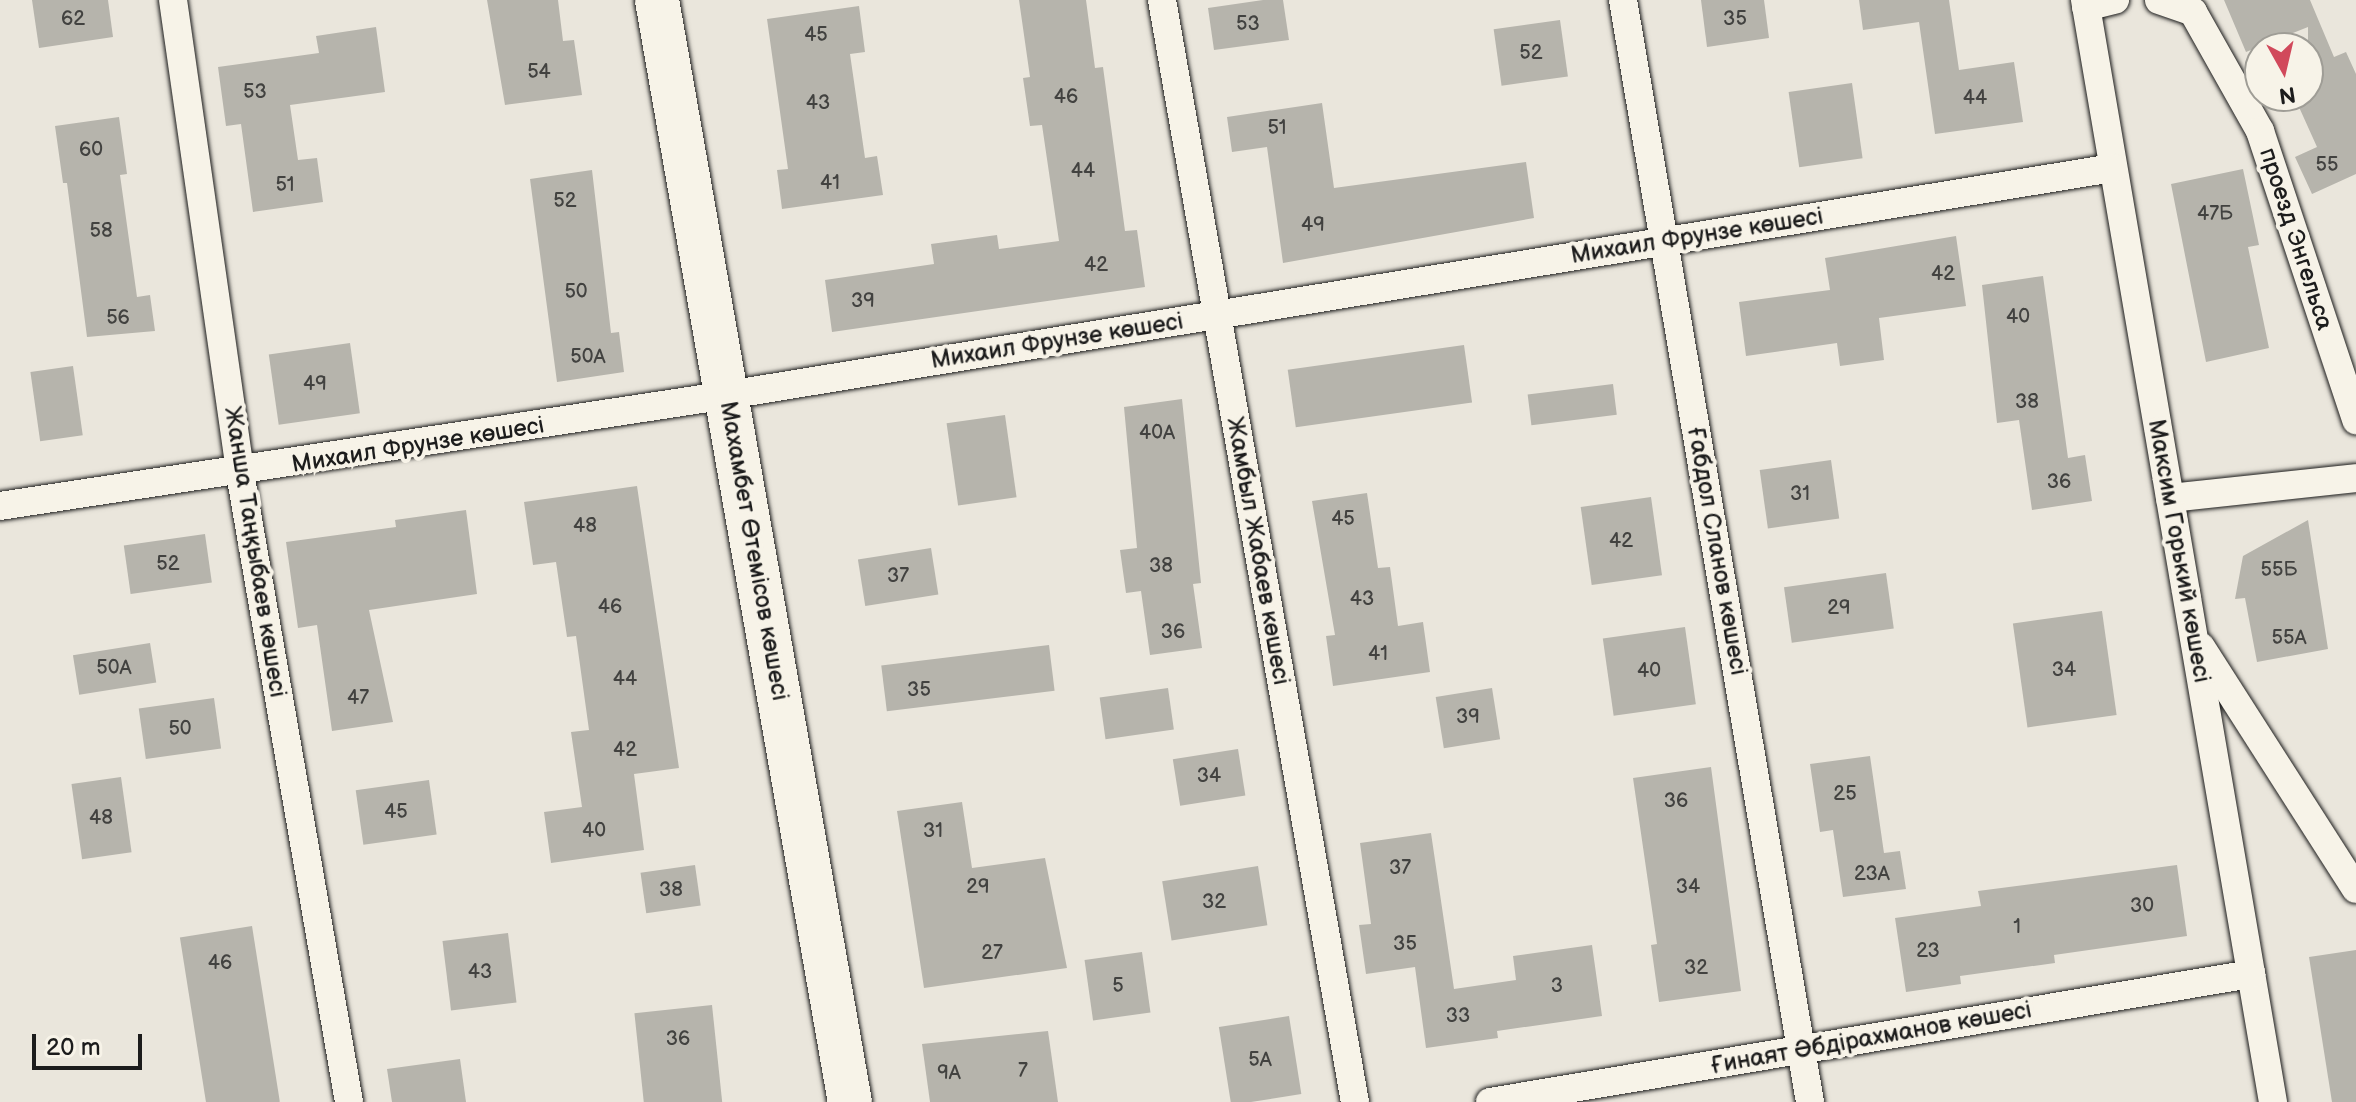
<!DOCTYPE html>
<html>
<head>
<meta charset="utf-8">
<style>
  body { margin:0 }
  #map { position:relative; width:2356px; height:1102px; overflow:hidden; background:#eae6dc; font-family:"Balsamiq Sans",sans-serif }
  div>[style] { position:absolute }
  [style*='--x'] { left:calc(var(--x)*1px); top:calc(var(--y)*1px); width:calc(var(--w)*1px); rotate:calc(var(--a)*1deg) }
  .building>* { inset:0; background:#b6b4ac; transform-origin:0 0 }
  .roads { filter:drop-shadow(0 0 2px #1c1c1c) drop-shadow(0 0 2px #1c1c1c) }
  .street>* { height:28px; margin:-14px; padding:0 14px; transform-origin:14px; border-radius:14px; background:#f7f3e8 }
  .primary>* { height:44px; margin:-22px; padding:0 22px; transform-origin:22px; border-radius:22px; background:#f7f3e8 }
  span { translate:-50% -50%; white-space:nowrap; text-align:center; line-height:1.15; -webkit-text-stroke:8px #f7f3e8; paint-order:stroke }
  .number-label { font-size:20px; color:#424240 }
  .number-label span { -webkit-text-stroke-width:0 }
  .street-label { font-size:24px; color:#1c1c1c }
  .north { position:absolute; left:2244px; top:32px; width:80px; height:80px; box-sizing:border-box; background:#f7f3e8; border:2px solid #9f9d96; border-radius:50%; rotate:172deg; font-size:22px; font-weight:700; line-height:32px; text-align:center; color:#1c1c1c }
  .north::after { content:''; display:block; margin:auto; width:28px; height:36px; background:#d1495b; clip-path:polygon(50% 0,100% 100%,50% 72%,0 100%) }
  .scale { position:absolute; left:32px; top:1034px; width:110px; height:36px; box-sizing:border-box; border:4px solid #1c1c1c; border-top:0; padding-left:10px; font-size:24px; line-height:28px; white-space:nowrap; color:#1c1c1c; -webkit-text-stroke:6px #f7f3e8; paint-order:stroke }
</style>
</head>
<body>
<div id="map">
  <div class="building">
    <i style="clip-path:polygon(32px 0,108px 0,113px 37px,39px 48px)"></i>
    <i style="clip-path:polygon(487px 0,558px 0,563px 41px,574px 40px,582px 95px,505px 105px)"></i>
    <i style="clip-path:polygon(1019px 0,1086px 0,1095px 68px,1103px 67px,1125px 231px,1137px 230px,1145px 287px,832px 332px,825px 280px,934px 264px,931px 244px,997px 235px,999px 249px,1059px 241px,1042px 125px,1030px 126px,1023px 78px,1030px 77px)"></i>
    <i style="clip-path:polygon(1263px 0,1283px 0,1289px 40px,1214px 50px,1208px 8px)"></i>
    <i style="clip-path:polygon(1701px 0,1764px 0,1769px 38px,1707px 47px)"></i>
    <i style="clip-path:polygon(1859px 0,1949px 0,1959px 70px,2014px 62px,2023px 122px,1935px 134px,1919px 22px,1863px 30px)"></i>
    <i style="clip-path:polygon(2224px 0,2310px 0,2334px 57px,2346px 52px,2356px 74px,2356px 174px,2312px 194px,2295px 157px,2317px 147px,2294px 96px,2308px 96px,2308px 27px,2246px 52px)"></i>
    <i style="clip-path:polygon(859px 6px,865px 52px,850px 54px,865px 158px,877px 156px,883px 195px,782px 209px,777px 170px,788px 169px,767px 19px)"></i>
    <i style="left:1560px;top:20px;width:57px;height:67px;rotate:82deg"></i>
    <i style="clip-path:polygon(376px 27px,385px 92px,290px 105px,298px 160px,317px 158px,323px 202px,253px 212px,241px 124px,226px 126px,218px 67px,319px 53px,316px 36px)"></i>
    <i style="left:1852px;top:83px;width:76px;height:64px;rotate:82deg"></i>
    <i style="clip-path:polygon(1322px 103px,1334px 188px,1526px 162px,1534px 218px,1283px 263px,1267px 147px,1232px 152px,1227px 117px)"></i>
    <i style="clip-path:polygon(119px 117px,127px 174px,120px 175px,137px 297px,150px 295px,155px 331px,87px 337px,67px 183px,63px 183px,55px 126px)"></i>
    <i style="clip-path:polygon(2243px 169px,2259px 245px,2248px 247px,2269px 348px,2206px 362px,2171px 184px)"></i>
    <i style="clip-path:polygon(592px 170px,611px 333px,619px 332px,624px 372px,557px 382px,530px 179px)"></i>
    <i style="clip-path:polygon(1956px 236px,1966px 306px,1879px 318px,1884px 360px,1840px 366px,1837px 343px,1746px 356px,1739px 302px,1830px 290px,1825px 258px)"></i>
    <i style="clip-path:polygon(2043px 276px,2068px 458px,2085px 455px,2092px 501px,2032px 510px,2019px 420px,1997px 423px,1982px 285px)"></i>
    <i style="left:350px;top:343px;width:71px;height:82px;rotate:82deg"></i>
    <i style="left:1464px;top:345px;width:58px;height:178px;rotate:82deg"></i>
    <i style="left:73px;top:366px;width:70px;height:43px;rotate:82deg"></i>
    <i style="left:1613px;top:384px;width:31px;height:86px;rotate:83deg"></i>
    <i style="clip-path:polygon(1182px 399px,1201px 583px,1193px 584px,1202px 648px,1150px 655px,1141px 591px,1126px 593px,1120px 550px,1137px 548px,1124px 407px)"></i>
    <i style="left:1005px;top:415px;width:83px;height:59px;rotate:82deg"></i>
    <i style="left:1831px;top:460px;width:59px;height:72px;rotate:82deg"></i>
    <i style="clip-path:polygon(637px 486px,679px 768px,634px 774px,644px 850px,551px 863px,544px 812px,582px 807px,571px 732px,589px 730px,576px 636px,567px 637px,556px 562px,533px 565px,524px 502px)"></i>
    <i style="clip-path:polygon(1367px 493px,1378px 568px,1390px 567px,1398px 626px,1423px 622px,1430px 672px,1333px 686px,1326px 636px,1335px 635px,1312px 501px)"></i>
    <i style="left:1651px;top:497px;width:79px;height:71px;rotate:82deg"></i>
    <i style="clip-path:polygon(466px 510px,477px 594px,369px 610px,393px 722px,332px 731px,317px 625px,298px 628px,286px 542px,396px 527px,395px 520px)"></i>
    <i style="clip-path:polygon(2308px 520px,2328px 649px,2257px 662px,2245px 598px,2235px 599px,2243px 556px)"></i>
    <i style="left:205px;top:534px;width:49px;height:82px;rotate:82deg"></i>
    <i style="left:931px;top:548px;width:47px;height:74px;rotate:81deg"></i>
    <i style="left:1886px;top:573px;width:56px;height:103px;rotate:82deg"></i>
    <i style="left:2102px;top:611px;width:105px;height:90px;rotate:82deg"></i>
    <i style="left:1685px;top:627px;width:78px;height:83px;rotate:82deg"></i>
    <i style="left:150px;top:643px;width:40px;height:78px;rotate:81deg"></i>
    <i style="left:1049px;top:645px;width:46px;height:169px;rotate:83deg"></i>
    <i style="left:1168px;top:688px;width:42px;height:69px;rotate:82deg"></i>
    <i style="left:1492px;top:688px;width:52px;height:57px;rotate:81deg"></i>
    <i style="left:214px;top:698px;width:51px;height:76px;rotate:82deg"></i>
    <i style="left:1238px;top:749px;width:47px;height:66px;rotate:81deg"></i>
    <i style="clip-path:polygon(1870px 756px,1884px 853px,1900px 851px,1906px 889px,1843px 897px,1833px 830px,1820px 832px,1810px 764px)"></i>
    <i style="clip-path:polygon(1711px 767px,1741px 991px,1659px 1002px,1651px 945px,1657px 944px,1633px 778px)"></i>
    <i style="left:121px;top:777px;width:76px;height:50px;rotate:82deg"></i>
    <i style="left:429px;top:780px;width:55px;height:74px;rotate:82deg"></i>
    <i style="clip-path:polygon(962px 802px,972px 868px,1045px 858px,1067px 968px,924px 988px,897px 811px)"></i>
    <i style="clip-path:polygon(1431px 833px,1454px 989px,1516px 980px,1513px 956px,1592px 945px,1602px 1016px,1497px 1031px,1498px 1038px,1426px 1048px,1415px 967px,1366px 974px,1359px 925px,1371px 924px,1360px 843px)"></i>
    <i style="left:695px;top:865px;width:41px;height:55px;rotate:82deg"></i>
    <i style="clip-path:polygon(2177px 865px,2187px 936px,2054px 955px,2055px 963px,1960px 976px,1961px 984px,1906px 992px,1895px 918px,1981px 906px,1978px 891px)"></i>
    <i style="left:1258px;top:866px;width:60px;height:97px;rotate:81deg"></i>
    <i style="left:252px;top:926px;width:178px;height:73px;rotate:81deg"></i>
    <i style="left:508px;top:933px;width:70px;height:66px;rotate:83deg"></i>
    <i style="clip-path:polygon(2356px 950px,2356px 1102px,2332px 1102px,2309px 957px)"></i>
    <i style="left:1142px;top:952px;width:61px;height:58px;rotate:82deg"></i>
    <i style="left:712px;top:1005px;width:98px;height:78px;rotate:84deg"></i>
    <i style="left:1289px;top:1016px;width:79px;height:71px;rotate:81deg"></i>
    <i style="clip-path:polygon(1048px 1031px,1058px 1102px,930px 1102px,922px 1044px)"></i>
    <i style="clip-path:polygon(460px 1059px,466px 1102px,392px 1102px,387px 1069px)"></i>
  </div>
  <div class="roads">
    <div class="street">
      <i style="--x:173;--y:0;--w:478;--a:81.9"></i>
      <i style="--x:240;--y:473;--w:638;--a:80.17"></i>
      <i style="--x:1162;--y:0;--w:1119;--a:80.07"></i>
      <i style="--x:1623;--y:0;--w:1118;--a:80.37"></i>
      <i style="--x:2085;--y:0;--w:1118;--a:80.32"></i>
      <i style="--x:2159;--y:0;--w:36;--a:19"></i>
      <i style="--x:2193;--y:12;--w:137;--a:60.6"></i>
      <i style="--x:2260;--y:131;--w:305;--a:71.6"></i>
      <i style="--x:2086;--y:7;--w:30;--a:-14"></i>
      <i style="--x:2170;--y:498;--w:187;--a:-6.1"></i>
      <i style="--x:0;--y:506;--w:736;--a:-8.67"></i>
      <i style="--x:728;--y:395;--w:1403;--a:-9.31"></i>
      <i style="--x:2201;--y:647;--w:287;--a:57.4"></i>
      <i style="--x:1490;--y:1102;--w:772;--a:-9.55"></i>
    </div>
    <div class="primary">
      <i style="--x:657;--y:0;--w:1119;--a:80.07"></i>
    </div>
  </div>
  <div class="number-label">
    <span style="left:73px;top:19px">62</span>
    <span style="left:1735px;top:19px">35</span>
    <span style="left:1248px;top:24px">53</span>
    <span style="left:816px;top:35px">45</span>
    <span style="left:1531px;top:53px">52</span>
    <span style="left:539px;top:72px">54</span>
    <span style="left:255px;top:92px">53</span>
    <span style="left:1066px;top:97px">46</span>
    <span style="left:1975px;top:98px">44</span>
    <span style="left:818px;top:103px">43</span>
    <span style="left:1277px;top:128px">51</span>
    <span style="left:91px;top:150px">60</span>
    <span style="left:2327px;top:165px">55</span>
    <span style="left:1083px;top:171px">44</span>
    <span style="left:830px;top:183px">41</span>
    <span style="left:285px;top:185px">51</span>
    <span style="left:565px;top:201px">52</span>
    <span style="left:2215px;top:214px">47Б</span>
    <span style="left:1313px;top:225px">49</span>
    <span style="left:101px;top:231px">58</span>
    <span style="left:1096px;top:265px">42</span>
    <span style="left:1943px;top:274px">42</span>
    <span style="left:576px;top:292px">50</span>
    <span style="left:863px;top:301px">39</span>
    <span style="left:2018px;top:317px">40</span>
    <span style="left:118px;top:318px">56</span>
    <span style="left:588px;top:357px">50А</span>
    <span style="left:315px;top:384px">49</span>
    <span style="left:2027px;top:402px">38</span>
    <span style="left:1157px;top:433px">40А</span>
    <span style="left:2059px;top:482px">36</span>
    <span style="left:1800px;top:494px">31</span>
    <span style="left:1343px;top:519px">45</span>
    <span style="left:585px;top:526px">48</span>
    <span style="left:1621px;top:541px">42</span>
    <span style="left:168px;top:564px">52</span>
    <span style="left:1161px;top:566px">38</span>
    <span style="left:2279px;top:570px">55Б</span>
    <span style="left:898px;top:576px">37</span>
    <span style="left:1362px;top:599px">43</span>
    <span style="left:610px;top:607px">46</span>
    <span style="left:1839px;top:608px">29</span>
    <span style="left:1173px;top:632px">36</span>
    <span style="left:2289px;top:638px">55А</span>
    <span style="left:1378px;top:654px">41</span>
    <span style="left:114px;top:668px">50А</span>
    <span style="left:2064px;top:670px">34</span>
    <span style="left:1649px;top:671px">40</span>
    <span style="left:625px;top:679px">44</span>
    <span style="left:919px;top:690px">35</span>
    <span style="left:358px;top:698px">47</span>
    <span style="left:1468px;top:717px">39</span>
    <span style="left:180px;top:729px">50</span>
    <span style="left:625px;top:750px">42</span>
    <span style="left:1209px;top:776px">34</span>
    <span style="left:1845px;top:794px">25</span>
    <span style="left:1676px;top:801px">36</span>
    <span style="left:396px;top:812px">45</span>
    <span style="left:101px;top:818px">48</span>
    <span style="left:594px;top:831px">40</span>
    <span style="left:933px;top:831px">31</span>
    <span style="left:1400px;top:868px">37</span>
    <span style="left:1872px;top:874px">23А</span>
    <span style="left:978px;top:887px">29</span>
    <span style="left:1688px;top:887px">34</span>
    <span style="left:671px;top:890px">38</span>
    <span style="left:1214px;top:902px">32</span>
    <span style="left:2142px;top:906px">30</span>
    <span style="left:2017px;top:927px">1</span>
    <span style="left:1405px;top:944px">35</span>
    <span style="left:1928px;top:951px">23</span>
    <span style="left:992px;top:953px">27</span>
    <span style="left:220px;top:963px">46</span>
    <span style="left:1696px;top:968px">32</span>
    <span style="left:480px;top:972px">43</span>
    <span style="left:1118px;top:986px">5</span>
    <span style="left:1557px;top:986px">3</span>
    <span style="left:1458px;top:1016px">33</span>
    <span style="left:678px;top:1039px">36</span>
    <span style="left:1260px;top:1060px">5А</span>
    <span style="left:1023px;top:1071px">7</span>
    <span style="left:949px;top:1073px">9А</span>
  </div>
  <div class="street-label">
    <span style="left:1697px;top:236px;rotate:-9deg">Михаил Фрунзе көшесі</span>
    <span style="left:2296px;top:239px;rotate:72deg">проезд Энгельса</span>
    <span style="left:1057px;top:341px;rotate:-9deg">Михаил Фрунзе көшесі</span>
    <span style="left:418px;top:445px;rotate:-9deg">Михаил Фрунзе көшесі</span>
    <span style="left:754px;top:551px;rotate:80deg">Махамбет Өтемісов көшесі</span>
    <span style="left:1258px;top:551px;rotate:80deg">Жамбыл Жабаев көшесі</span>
    <span style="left:1717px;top:551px;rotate:80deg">Ғабдол Сланов көшесі</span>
    <span style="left:2179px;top:551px;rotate:80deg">Максим Горький көшесі</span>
    <span style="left:255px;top:552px;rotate:81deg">Жанша Таңқыбаев көшесі</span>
    <span style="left:1871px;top:1038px;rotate:-10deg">Ғинаят Әбдірахманов көшесі</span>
  </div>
  <div class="north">N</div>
  <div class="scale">20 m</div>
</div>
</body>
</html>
